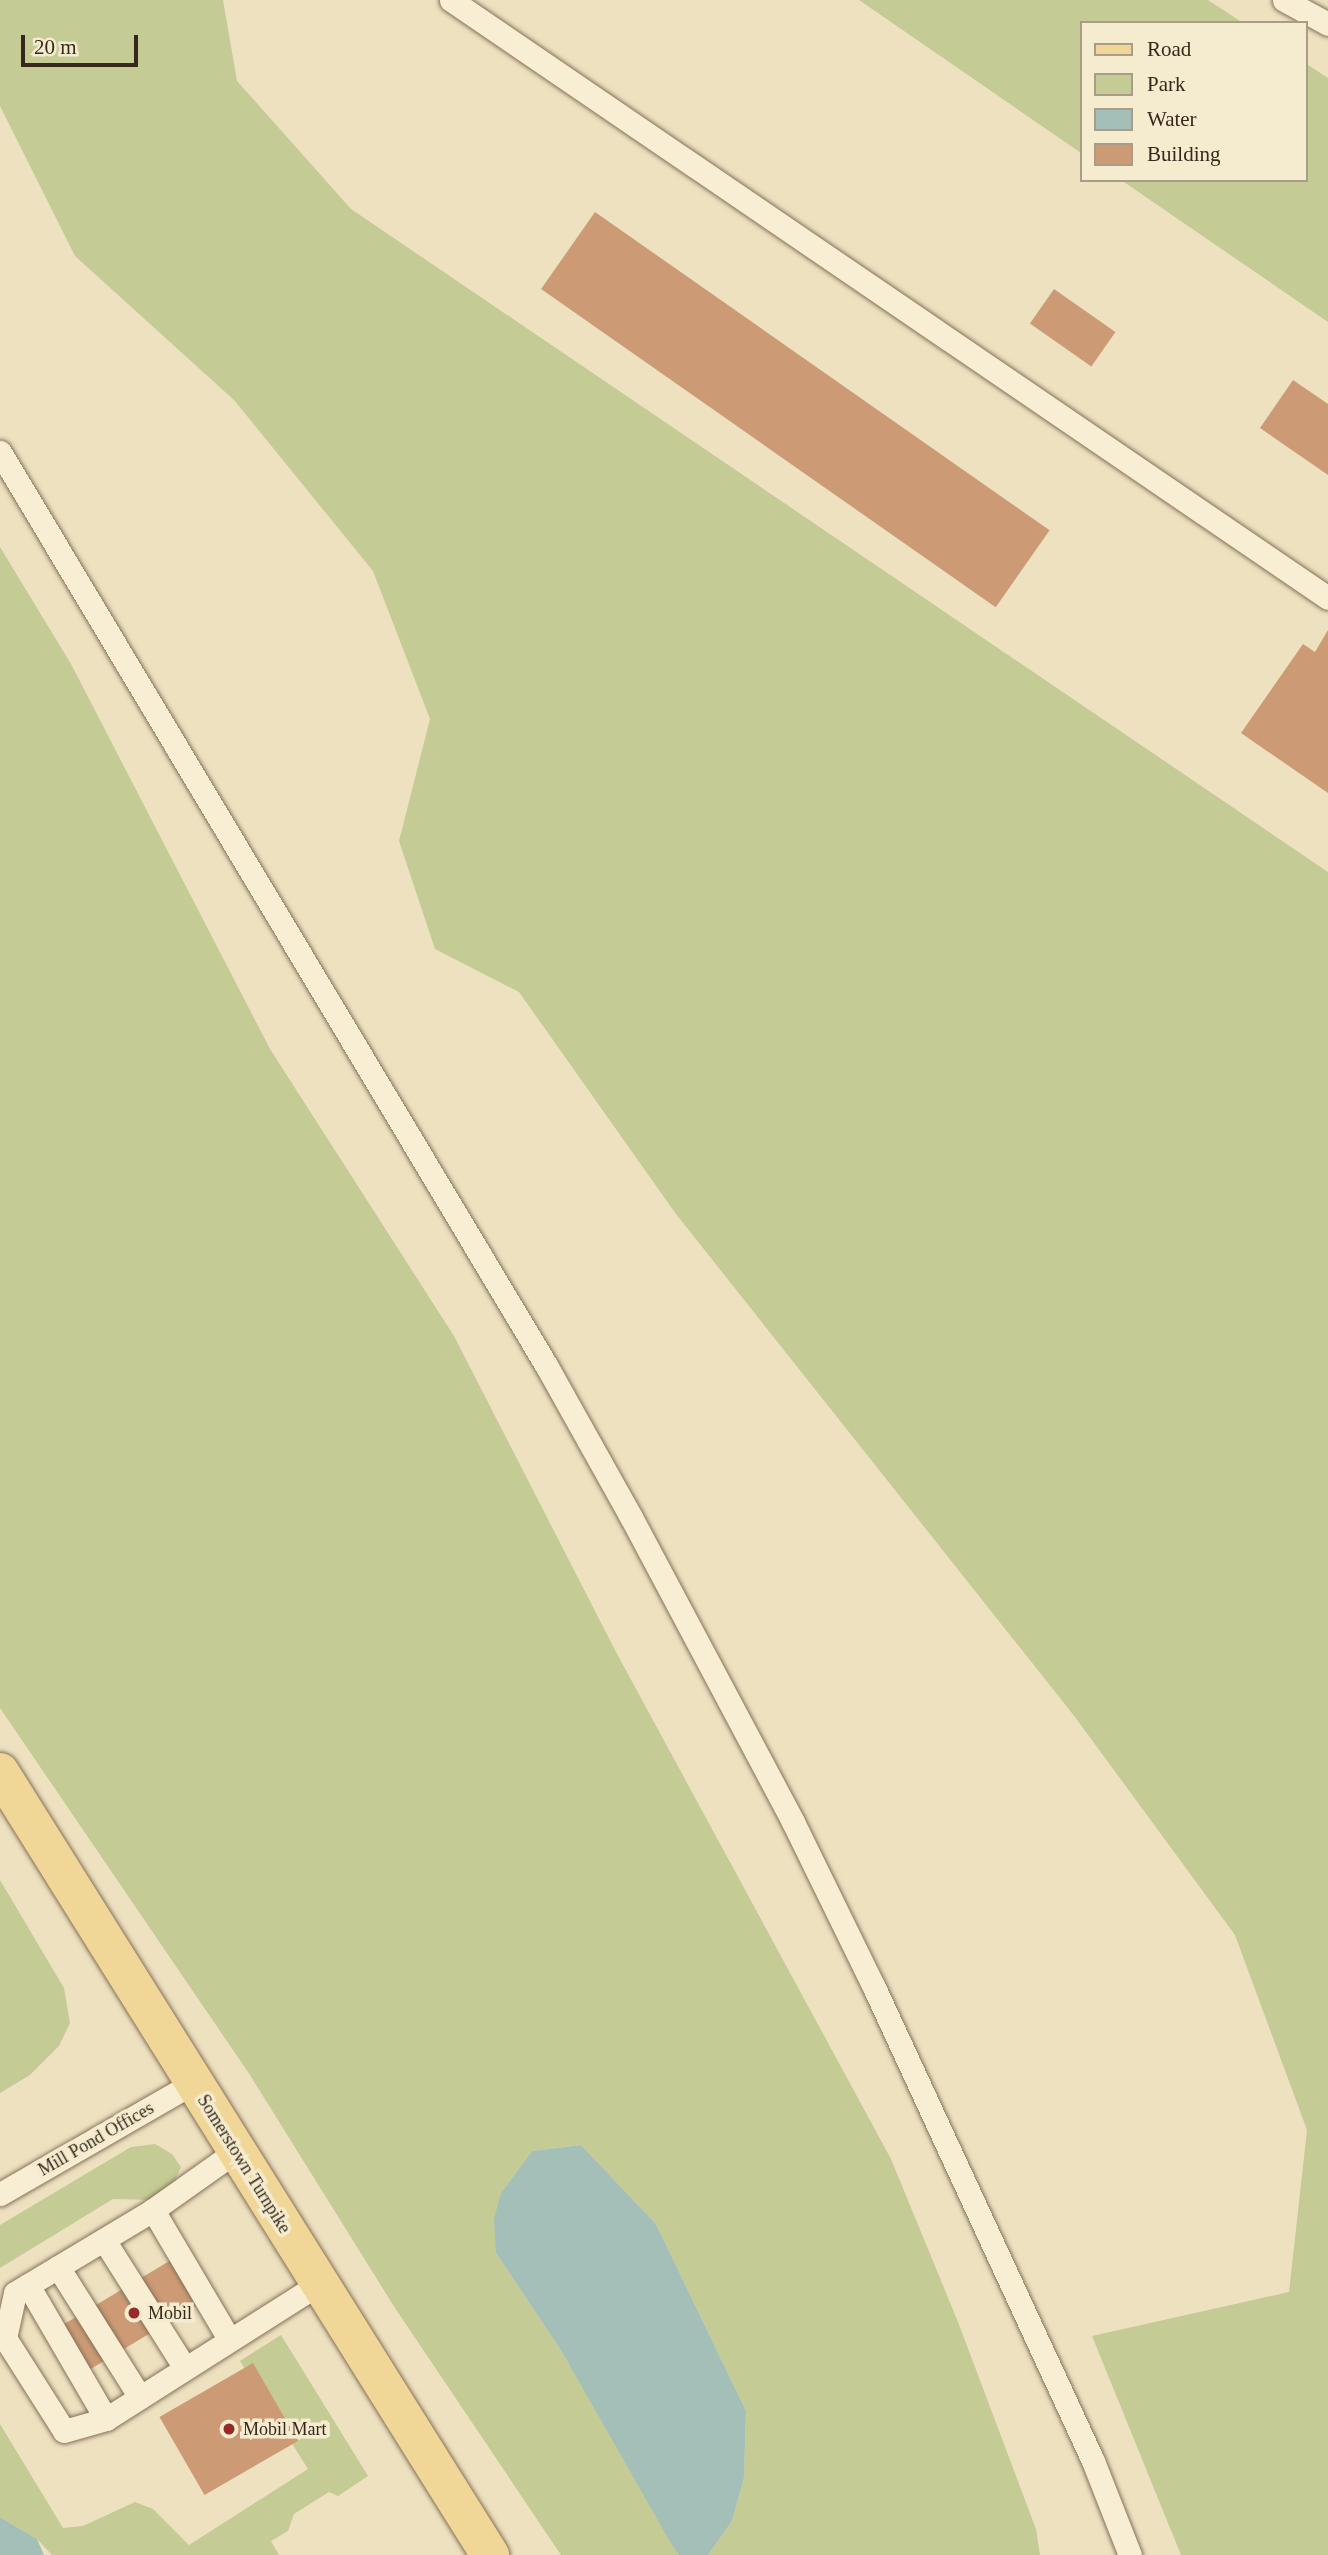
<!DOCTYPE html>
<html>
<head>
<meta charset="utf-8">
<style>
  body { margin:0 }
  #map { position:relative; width:1328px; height:2555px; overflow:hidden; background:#ede1c0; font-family:Georgia,serif }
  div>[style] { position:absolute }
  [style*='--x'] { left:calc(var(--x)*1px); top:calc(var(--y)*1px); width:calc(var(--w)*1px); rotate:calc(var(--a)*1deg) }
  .green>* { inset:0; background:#c4cb94 }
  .water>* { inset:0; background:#a3bfb8 }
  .building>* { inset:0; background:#cc9b76; transform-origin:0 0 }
  .roads { filter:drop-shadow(0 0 2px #867158) drop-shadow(0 0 2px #867158) }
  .service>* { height:23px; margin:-11.5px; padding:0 11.5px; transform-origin:11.5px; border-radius:11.5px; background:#f8eed3 }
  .primary>* { height:38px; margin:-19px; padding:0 19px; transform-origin:19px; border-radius:19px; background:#f1d797 }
  .dots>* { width:19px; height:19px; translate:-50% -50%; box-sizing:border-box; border:4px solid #f5ebcf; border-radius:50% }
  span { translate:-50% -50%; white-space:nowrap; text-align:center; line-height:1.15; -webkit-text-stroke:7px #f5ebcf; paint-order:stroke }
  .street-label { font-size:18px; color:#36291c }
  .poi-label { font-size:18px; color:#36291c }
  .left { translate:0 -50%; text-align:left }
  .legend { position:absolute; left:1080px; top:21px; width:228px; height:161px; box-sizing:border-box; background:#f5ebcf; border:2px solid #a99d87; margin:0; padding:9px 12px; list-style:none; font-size:21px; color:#36291c }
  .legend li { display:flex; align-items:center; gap:14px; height:35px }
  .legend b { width:35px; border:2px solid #a99d87 }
  .scale { position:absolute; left:21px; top:35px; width:117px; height:32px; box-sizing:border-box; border:4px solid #36291c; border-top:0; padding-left:9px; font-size:21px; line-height:24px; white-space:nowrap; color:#36291c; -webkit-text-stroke:5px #f5ebcf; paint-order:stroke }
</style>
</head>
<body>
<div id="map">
  <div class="green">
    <i style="clip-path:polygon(0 0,223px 0,237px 81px,351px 209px,1328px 872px,1328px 2555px,1181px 2555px,1092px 2336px,1289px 2292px,1307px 2130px,1235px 1935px,1075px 1717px,676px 1214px,519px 992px,435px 949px,399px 841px,430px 719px,373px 571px,234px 400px,75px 256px,0 106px)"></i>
    <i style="clip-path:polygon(859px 0,1208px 0,1243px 23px,1081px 23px,1081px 153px)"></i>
    <i style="clip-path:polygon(1305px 63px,1328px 78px,1328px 322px,1121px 180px,1305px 180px)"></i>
    <i style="clip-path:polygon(0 547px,71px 664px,270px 1049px,454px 1336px,616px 1652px,891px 2159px,958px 2322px,1036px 2529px,1040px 2555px,708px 2555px,732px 2521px,744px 2478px,746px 2411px,656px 2224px,581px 2145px,532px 2151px,501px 2193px,496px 2253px,562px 2352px,679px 2555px,561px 2555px,395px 2308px,250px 2075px,0 1708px)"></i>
    <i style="clip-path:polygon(0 1880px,64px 1988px,70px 2023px,59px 2046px,30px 2075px,0 2093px)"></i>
    <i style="clip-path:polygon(155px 2144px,172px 2154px,181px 2167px,174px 2183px,155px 2200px,113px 2199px,0 2268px,0 2225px,131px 2147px)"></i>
    <i style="clip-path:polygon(281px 2335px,368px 2476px,338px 2496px,329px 2492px,294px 2514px,288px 2531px,271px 2541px,279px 2555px,52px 2555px,37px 2539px,0 2517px,0 2424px,63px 2528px,83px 2526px,135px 2502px,153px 2509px,189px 2545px,308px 2469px,240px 2361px)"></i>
  </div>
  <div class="water">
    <i style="clip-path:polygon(581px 2145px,656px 2224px,746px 2411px,744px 2478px,732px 2521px,708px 2555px,679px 2555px,672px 2545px,562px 2352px,496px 2253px,494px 2219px,501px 2193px,532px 2151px)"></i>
    <i style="clip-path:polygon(0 2517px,37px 2539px,44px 2555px,0 2555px)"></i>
  </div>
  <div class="building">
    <i style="left:595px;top:212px;width:555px;height:94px;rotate:35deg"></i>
    <i style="left:1054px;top:289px;width:75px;height:42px;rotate:35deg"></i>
    <i style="clip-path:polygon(1293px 380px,1328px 404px,1328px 475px,1260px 428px)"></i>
    <i style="clip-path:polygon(1328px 630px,1328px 793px,1241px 733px,1303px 644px,1315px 652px)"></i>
    <i style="left:181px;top:2254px;width:52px;height:140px;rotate:59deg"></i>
    <i style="left:253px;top:2363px;width:90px;height:108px;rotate:60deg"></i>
  </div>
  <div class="roads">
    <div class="service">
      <i style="--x:451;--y:0;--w:1061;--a:34.29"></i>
      <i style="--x:1284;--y:0;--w:50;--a:28.6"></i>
      <i style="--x:0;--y:452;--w:1064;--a:59.12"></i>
      <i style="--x:546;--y:1365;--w:174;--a:60.8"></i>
      <i style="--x:631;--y:1517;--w:345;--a:62"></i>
      <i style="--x:793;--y:1822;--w:182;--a:63.9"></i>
      <i style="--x:873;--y:1985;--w:524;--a:65.19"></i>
      <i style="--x:1093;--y:2461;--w:101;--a:68.5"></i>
      <i style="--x:236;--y:2151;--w:102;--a:144.6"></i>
      <i style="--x:153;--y:2210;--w:161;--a:149"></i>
      <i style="--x:15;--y:2293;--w:46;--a:102.5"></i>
      <i style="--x:5;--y:2338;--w:110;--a:57.6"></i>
      <i style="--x:64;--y:2431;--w:44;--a:-15.9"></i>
      <i style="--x:106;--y:2419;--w:254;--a:-32.4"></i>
      <i style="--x:0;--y:2194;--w:223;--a:-29.9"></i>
      <i style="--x:153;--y:2210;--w:150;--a:59.5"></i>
      <i style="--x:104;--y:2240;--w:151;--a:57.7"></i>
      <i style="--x:58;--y:2267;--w:154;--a:57.8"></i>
      <i style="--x:28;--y:2285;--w:155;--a:59.8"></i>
    </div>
    <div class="primary">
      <i style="--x:0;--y:1772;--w:924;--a:57.96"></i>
    </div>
  </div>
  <div class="dots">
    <i style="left:134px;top:2313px;background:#952a28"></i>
    <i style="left:229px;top:2429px;background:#952a28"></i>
  </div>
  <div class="street-label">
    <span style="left:96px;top:2139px;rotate:-30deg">Mill Pond Offices</span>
    <span style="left:244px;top:2164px;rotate:58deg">Somerstown Turnpike</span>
  </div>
  <div class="poi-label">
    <span class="left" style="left:148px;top:2313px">Mobil</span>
    <span class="left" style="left:243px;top:2429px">Mobil Mart</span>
  </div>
  <ul class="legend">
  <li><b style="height:9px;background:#f1d797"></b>Road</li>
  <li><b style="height:19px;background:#c4cb94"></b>Park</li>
  <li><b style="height:19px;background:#a3bfb8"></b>Water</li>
  <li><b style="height:19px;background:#cc9b76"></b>Building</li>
  </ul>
  <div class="scale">20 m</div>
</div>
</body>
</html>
